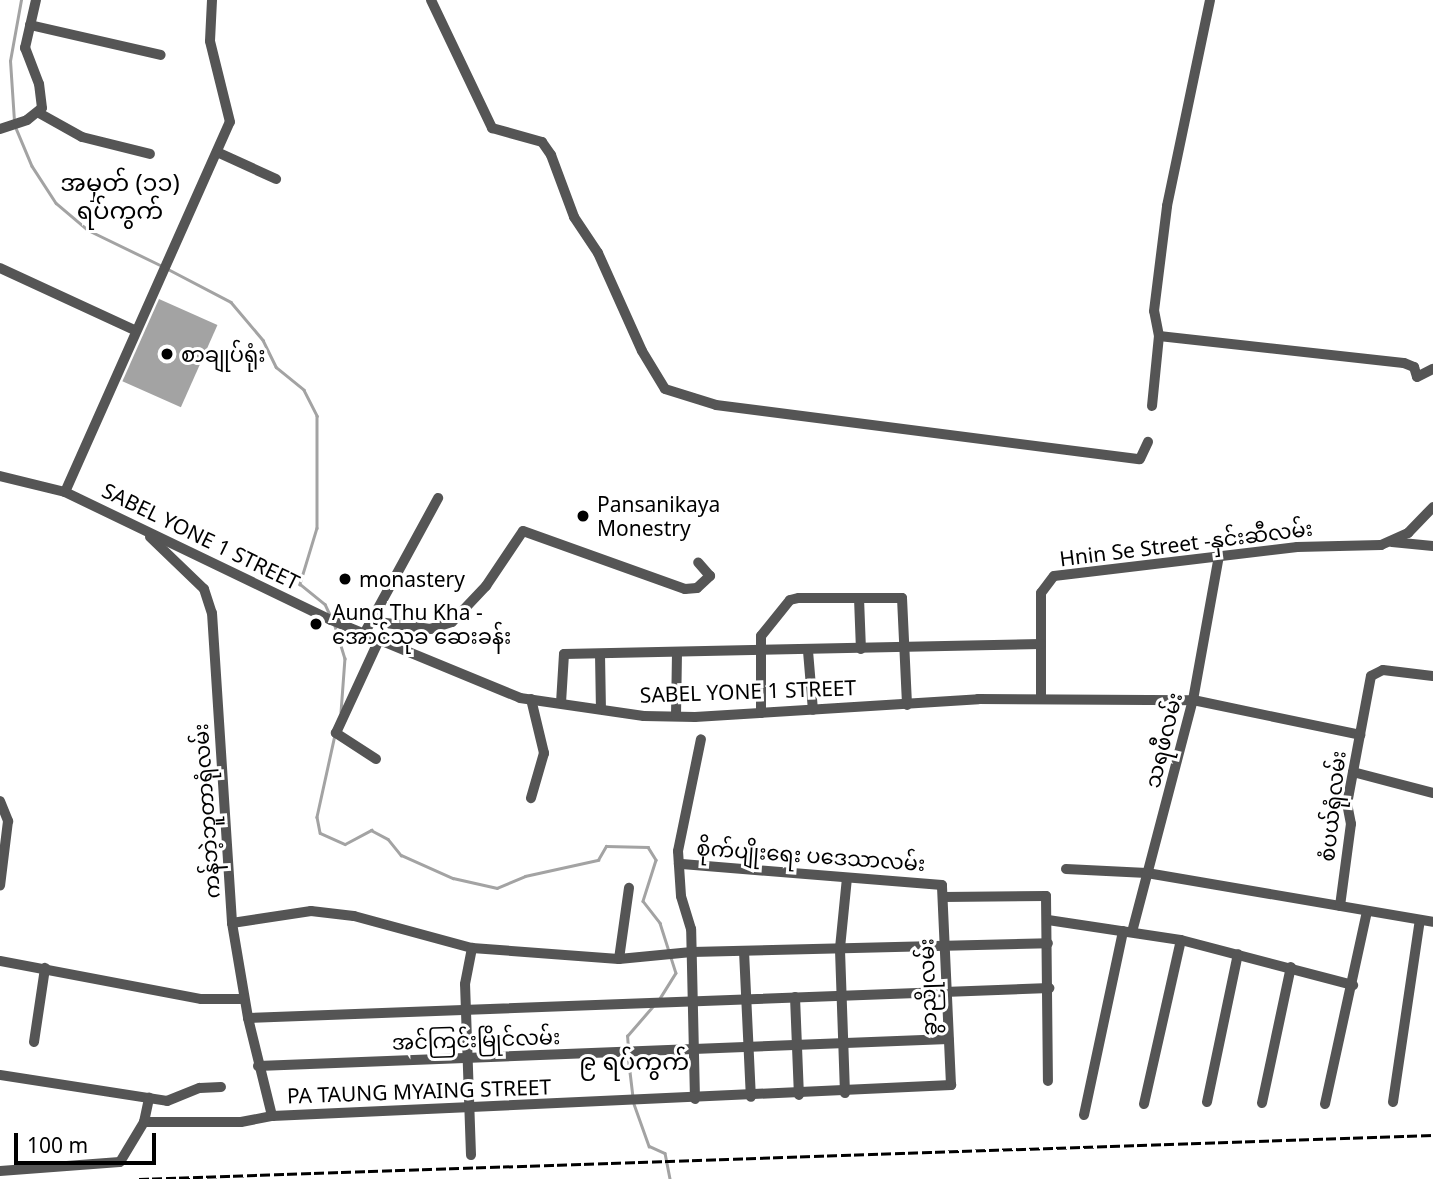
<!DOCTYPE html>
<html>
<head>
<meta charset="utf-8">
<style>
  body { margin:0 }
  #map { position:relative; width:1433px; height:1179px; overflow:hidden; background:#fff; font-family:"Noto Sans","Noto Sans Myanmar",sans-serif }
  div>[style] { position:absolute }
  [style*='--x'] { left:calc(var(--x)*1px); top:calc(var(--y)*1px); width:calc(var(--w)*1px); rotate:calc(var(--a)*1deg) }
  .water>* { inset:0; background:#a3a3a3; transform-origin:0 0 }
  .stream>* { height:2.5px; margin:-1.25px; padding:0 1.25px; transform-origin:1.25px; border-radius:1.25px; background:#a3a3a3 }
  .minor>* { height:10px; margin:-5px; padding:0 5px; transform-origin:5px; border-radius:5px; background:#555 }
  .rail>* { height:2.5px; margin-top:-1.25px; transform-origin:0; background:repeating-linear-gradient(90deg,#000 0 10px,transparent 0 13.5px) }
  .dots>* { width:19px; height:19px; translate:-50% -50%; box-sizing:border-box; border:4px solid #fff; border-radius:50% }
  span { translate:-50% -50%; white-space:nowrap; text-align:center; line-height:1.15; -webkit-text-stroke:6px #fff; paint-order:stroke }
  .poi-label { font-size:21px; color:#000 }
  .left { translate:0 -50%; text-align:left }
  .street-label { font-size:21px; color:#000 }
  .quarter-label { font-size:24px; color:#000 }
  .scale { position:absolute; left:14px; top:1133px; width:142px; height:32px; box-sizing:border-box; border:4px solid #000; border-top:0; padding-left:9px; font-size:21px; line-height:24px; white-space:nowrap; color:#000; -webkit-text-stroke:5px #fff; paint-order:stroke }
</style>
</head>
<body>
<div id="map">
  <div class="water">
    <i style="left:159px;top:299px;width:64px;height:90px;rotate:24deg"></i>
  </div>
  <div class="stream">
    <i style="--x:14;--y:121;--w:60;--a:-93.8"></i>
    <i style="--x:10;--y:61;--w:62;--a:-79.8"></i>
    <i style="--x:16;--y:128;--w:41;--a:67.2"></i>
    <i style="--x:32;--y:166;--w:44;--a:57"></i>
    <i style="--x:56;--y:203;--w:42;--a:40.2"></i>
    <i style="--x:88;--y:230;--w:82;--a:25.9"></i>
    <i style="--x:168;--y:269;--w:71;--a:27.6"></i>
    <i style="--x:231;--y:302;--w:50;--a:49.9"></i>
    <i style="--x:263;--y:340;--w:30;--a:64"></i>
    <i style="--x:276;--y:367;--w:36;--a:39"></i>
    <i style="--x:304;--y:390;--w:29;--a:63"></i>
    <i style="--x:317;--y:416;--w:112;--a:90"></i>
    <i style="--x:317;--y:528;--w:59;--a:106.9"></i>
    <i style="--x:300;--y:584;--w:32;--a:39"></i>
    <i style="--x:325;--y:604;--w:14;--a:65"></i>
    <i style="--x:335;--y:626;--w:34;--a:73"></i>
    <i style="--x:345;--y:658;--w:54;--a:94.2"></i>
    <i style="--x:335;--y:735;--w:84;--a:102.4"></i>
    <i style="--x:317;--y:817;--w:16;--a:79"></i>
    <i style="--x:320;--y:833;--w:27;--a:24"></i>
    <i style="--x:345;--y:844;--w:30;--a:-28"></i>
    <i style="--x:371;--y:830;--w:19;--a:28"></i>
    <i style="--x:388;--y:839;--w:21;--a:51"></i>
    <i style="--x:401;--y:855;--w:57;--a:23.9"></i>
    <i style="--x:453;--y:878;--w:45;--a:12.8"></i>
    <i style="--x:497;--y:888;--w:30;--a:-23"></i>
    <i style="--x:525;--y:876;--w:75;--a:-12.4"></i>
    <i style="--x:598;--y:860;--w:16;--a:-60"></i>
    <i style="--x:606;--y:846;--w:42;--a:1.4"></i>
    <i style="--x:648;--y:847;--w:15;--a:58"></i>
    <i style="--x:656;--y:860;--w:43;--a:107.6"></i>
    <i style="--x:643;--y:901;--w:28;--a:52"></i>
    <i style="--x:660;--y:923;--w:52;--a:72.3"></i>
    <i style="--x:676;--y:973;--w:31;--a:122"></i>
    <i style="--x:628;--y:1049;--w:13;--a:-94"></i>
    <i style="--x:627;--y:1036;--w:40;--a:-49"></i>
    <i style="--x:628;--y:1055;--w:42;--a:83.2"></i>
    <i style="--x:634;--y:1104;--w:45;--a:70.3"></i>
    <i style="--x:649;--y:1146;--w:17;--a:24"></i>
    <i style="--x:665;--y:1153;--w:26;--a:79"></i>
  </div>
  <div class="minor">
    <i style="--x:431;--y:0;--w:142;--a:64.5"></i>
    <i style="--x:492;--y:128;--w:52;--a:15.6"></i>
    <i style="--x:542;--y:142;--w:16;--a:55"></i>
    <i style="--x:551;--y:155;--w:66;--a:69.6"></i>
    <i style="--x:574;--y:217;--w:43;--a:56.3"></i>
    <i style="--x:598;--y:253;--w:107;--a:65.8"></i>
    <i style="--x:642;--y:351;--w:44;--a:58.8"></i>
    <i style="--x:665;--y:389;--w:53;--a:17.4"></i>
    <i style="--x:716;--y:405;--w:427;--a:7.3"></i>
    <i style="--x:1140;--y:459;--w:19;--a:-65"></i>
    <i style="--x:30;--y:25;--w:134;--a:12.9"></i>
    <i style="--x:39;--y:113;--w:49;--a:29.2"></i>
    <i style="--x:82;--y:137;--w:70;--a:14"></i>
    <i style="--x:0;--y:129;--w:28;--a:-18"></i>
    <i style="--x:27;--y:120;--w:19;--a:-39"></i>
    <i style="--x:42;--y:108;--w:24;--a:-97"></i>
    <i style="--x:39;--y:84;--w:39;--a:-111"></i>
    <i style="--x:25;--y:48;--w:49;--a:-77.1"></i>
    <i style="--x:217;--y:152;--w:65;--a:24.6"></i>
    <i style="--x:0;--y:268;--w:148;--a:24.8"></i>
    <i style="--x:1159;--y:336;--w:246;--a:6.3"></i>
    <i style="--x:1404;--y:363;--w:11;--a:22"></i>
    <i style="--x:1414;--y:367;--w:10;--a:73"></i>
    <i style="--x:1417;--y:377;--w:18;--a:-27"></i>
    <i style="--x:1152;--y:406;--w:70;--a:-84.3"></i>
    <i style="--x:1159;--y:336;--w:25;--a:-101"></i>
    <i style="--x:1154;--y:311;--w:106;--a:-82.9"></i>
    <i style="--x:1167;--y:206;--w:210;--a:-78.2"></i>
    <i style="--x:0;--y:476;--w:67;--a:13.8"></i>
    <i style="--x:65;--y:492;--w:295;--a:25.7"></i>
    <i style="--x:331;--y:620;--w:204;--a:22.4"></i>
    <i style="--x:520;--y:698;--w:125;--a:8.3"></i>
    <i style="--x:644;--y:716;--w:51;--a:1.1"></i>
    <i style="--x:695;--y:717;--w:284;--a:-3.6"></i>
    <i style="--x:978;--y:699;--w:215;--a:0.3"></i>
    <i style="--x:1193;--y:700;--w:171;--a:11.8"></i>
    <i style="--x:65;--y:492;--w:405;--a:-66"></i>
    <i style="--x:230;--y:122;--w:83;--a:-103.9"></i>
    <i style="--x:210;--y:41;--w:41;--a:-87.2"></i>
    <i style="--x:150;--y:537;--w:75;--a:43.9"></i>
    <i style="--x:204;--y:589;--w:25;--a:72"></i>
    <i style="--x:212;--y:613;--w:311;--a:86.3"></i>
    <i style="--x:232;--y:923;--w:96;--a:80.4"></i>
    <i style="--x:248;--y:1018;--w:101;--a:76.2"></i>
    <i style="--x:1392;--y:542;--w:41;--a:5.6"></i>
    <i style="--x:859;--y:598;--w:51;--a:87.8"></i>
    <i style="--x:371;--y:621;--w:60;--a:7.7"></i>
    <i style="--x:430;--y:629;--w:23;--a:-18"></i>
    <i style="--x:452;--y:622;--w:50;--a:-46.6"></i>
    <i style="--x:486;--y:586;--w:66;--a:-56.1"></i>
    <i style="--x:523;--y:531;--w:172;--a:19.7"></i>
    <i style="--x:685;--y:589;--w:12;--a:-5"></i>
    <i style="--x:697;--y:588;--w:18;--a:-43"></i>
    <i style="--x:710;--y:576;--w:18;--a:-131"></i>
    <i style="--x:364;--y:634;--w:155;--a:-61.4"></i>
    <i style="--x:808;--y:651;--w:59;--a:85.2"></i>
    <i style="--x:600;--y:654;--w:55;--a:89"></i>
    <i style="--x:1041;--y:698;--w:105;--a:-90"></i>
    <i style="--x:1041;--y:593;--w:21;--a:-53"></i>
    <i style="--x:1054;--y:576;--w:245;--a:-6.8"></i>
    <i style="--x:1297;--y:547;--w:84;--a:-1.4"></i>
    <i style="--x:1381;--y:545;--w:30;--a:-24"></i>
    <i style="--x:1408;--y:533;--w:36;--a:-46"></i>
    <i style="--x:531;--y:699;--w:56;--a:76.5"></i>
    <i style="--x:544;--y:753;--w:47;--a:106.1"></i>
    <i style="--x:561;--y:703;--w:49;--a:-86.5"></i>
    <i style="--x:564;--y:654;--w:477;--a:-1.2"></i>
    <i style="--x:761;--y:713;--w:77;--a:-90"></i>
    <i style="--x:761;--y:636;--w:46;--a:-51.1"></i>
    <i style="--x:790;--y:600;--w:9;--a:-13"></i>
    <i style="--x:799;--y:598;--w:103;--a:0"></i>
    <i style="--x:902;--y:598;--w:107;--a:87.3"></i>
    <i style="--x:676;--y:716;--w:62;--a:-89.1"></i>
    <i style="--x:376;--y:759;--w:48;--a:-147"></i>
    <i style="--x:336;--y:733;--w:102;--a:-65.2"></i>
    <i style="--x:1353;--y:772;--w:83;--a:14.7"></i>
    <i style="--x:0;--y:801;--w:22;--a:68"></i>
    <i style="--x:8;--y:821;--w:65;--a:97"></i>
    <i style="--x:1066;--y:869;--w:81;--a:2.8"></i>
    <i style="--x:1147;--y:873;--w:290;--a:9.7"></i>
    <i style="--x:943;--y:897;--w:103;--a:-0.6"></i>
    <i style="--x:1046;--y:896;--w:185;--a:89.4"></i>
    <i style="--x:1340;--y:906;--w:83;--a:-82.4"></i>
    <i style="--x:1351;--y:824;--w:20;--a:-101"></i>
    <i style="--x:1347;--y:804;--w:130;--a:-79.4"></i>
    <i style="--x:1371;--y:676;--w:13;--a:-27"></i>
    <i style="--x:1383;--y:670;--w:50;--a:6.8"></i>
    <i style="--x:1048;--y:920;--w:134;--a:8.6"></i>
    <i style="--x:1181;--y:940;--w:178;--a:14.7"></i>
    <i style="--x:232;--y:923;--w:80;--a:-8.6"></i>
    <i style="--x:311;--y:911;--w:43;--a:6.6"></i>
    <i style="--x:354;--y:916;--w:122;--a:15.2"></i>
    <i style="--x:472;--y:948;--w:147;--a:4.3"></i>
    <i style="--x:619;--y:959;--w:73;--a:-5.5"></i>
    <i style="--x:692;--y:952;--w:356;--a:-1.4"></i>
    <i style="--x:1132;--y:932;--w:240;--a:-75.3"></i>
    <i style="--x:1193;--y:700;--w:147;--a:-79.8"></i>
    <i style="--x:744;--y:951;--w:146;--a:87.3"></i>
    <i style="--x:619;--y:959;--w:72;--a:-82"></i>
    <i style="--x:0;--y:961;--w:205;--a:10.7"></i>
    <i style="--x:201;--y:999;--w:43;--a:0"></i>
    <i style="--x:795;--y:997;--w:98;--a:87.7"></i>
    <i style="--x:248;--y:1018;--w:802;--a:-2.14"></i>
    <i style="--x:34;--y:1042;--w:75;--a:-81.5"></i>
    <i style="--x:258;--y:1066;--w:691;--a:-2.24"></i>
    <i style="--x:0;--y:1075;--w:169;--a:8.8"></i>
    <i style="--x:167;--y:1101;--w:35;--a:-22"></i>
    <i style="--x:200;--y:1088;--w:21;--a:-3"></i>
    <i style="--x:845;--y:1093;--w:145;--a:-92"></i>
    <i style="--x:840;--y:948;--w:70;--a:-84.3"></i>
    <i style="--x:695;--y:1099;--w:170;--a:-91.3"></i>
    <i style="--x:691;--y:929;--w:34;--a:-107"></i>
    <i style="--x:681;--y:896;--w:45;--a:-93.8"></i>
    <i style="--x:678;--y:851;--w:114;--a:-78.4"></i>
    <i style="--x:1207;--y:1102;--w:151;--a:-78.2"></i>
    <i style="--x:1393;--y:1102;--w:184;--a:-81.6"></i>
    <i style="--x:1262;--y:1103;--w:139;--a:-78"></i>
    <i style="--x:1144;--y:1104;--w:168;--a:-77.3"></i>
    <i style="--x:1325;--y:1104;--w:197;--a:-77.7"></i>
    <i style="--x:1084;--y:1115;--w:188;--a:-78"></i>
    <i style="--x:144;--y:1122;--w:97;--a:0"></i>
    <i style="--x:241;--y:1122;--w:32;--a:-11"></i>
    <i style="--x:272;--y:1116;--w:680;--a:-2.61"></i>
    <i style="--x:951;--y:1085;--w:200;--a:-92.6"></i>
    <i style="--x:942;--y:885;--w:264;--a:-175.4"></i>
    <i style="--x:471;--y:1155;--w:171;--a:-92"></i>
    <i style="--x:465;--y:984;--w:37;--a:-79"></i>
    <i style="--x:0;--y:1171;--w:120;--a:-4.3"></i>
    <i style="--x:120;--y:1162;--w:47;--a:-59"></i>
    <i style="--x:144;--y:1122;--w:25;--a:-78"></i>
  </div>
  <div class="rail">
    <i style="--x:139;--y:1179;--w:1295;--a:-1.95"></i>
  </div>
  <div class="dots">
    <i style="left:167px;top:354px;background:#000"></i>
    <i style="left:583px;top:516px;background:#000"></i>
    <i style="left:345px;top:579px;background:#000"></i>
    <i style="left:316px;top:624px;background:#000"></i>
  </div>
  <div class="poi-label">
    <span class="left" style="left:181px;top:354px">စာချုပ်ရုံး</span>
    <span class="left" style="left:597px;top:516px">Pansanikaya<br>Monestry</span>
    <span class="left" style="left:359px;top:579px">monastery</span>
    <span class="left" style="left:332px;top:624px">Aung Thu Kha -<br>အောင်သုခ ဆေးခန်း</span>
  </div>
  <div class="street-label">
    <span style="left:201px;top:536px;rotate:26deg">SABEL YONE 1 STREET</span>
    <span style="left:1186px;top:543px;rotate:-7deg">Hnin Se Street -နှင်းဆီလမ်း</span>
    <span style="left:748px;top:691px;rotate:-2deg">SABEL YONE 1 STREET</span>
    <span style="left:1163px;top:740px;rotate:-76deg">သရဖီလမ်း</span>
    <span style="left:1332px;top:806px;rotate:-84deg">စံပယ်ရုံလမ်း</span>
    <span style="left:206px;top:811px;rotate:-94deg">ကန်ဘဲ့ဘူတာရုံလမ်း</span>
    <span style="left:811px;top:855px;rotate:4deg">စိုက်ပျိုးရေး ပဒေသာလမ်း</span>
    <span style="left:927px;top:987px;rotate:-92deg">ခွာညိုလမ်း</span>
    <span style="left:476px;top:1039px;rotate:-2deg">အင်ကြင်းမြိုင်လမ်း</span>
    <span style="left:419px;top:1091px;rotate:-2deg">PA TAUNG MYAING STREET</span>
  </div>
  <div class="quarter-label">
    <span style="left:120px;top:196px">အမှတ် (၁၁)<br>ရပ်ကွက်</span>
    <span style="left:634px;top:1061px">၉ ရပ်ကွက်</span>
  </div>
  <div class="scale">100 m</div>
</div>
</body>
</html>
